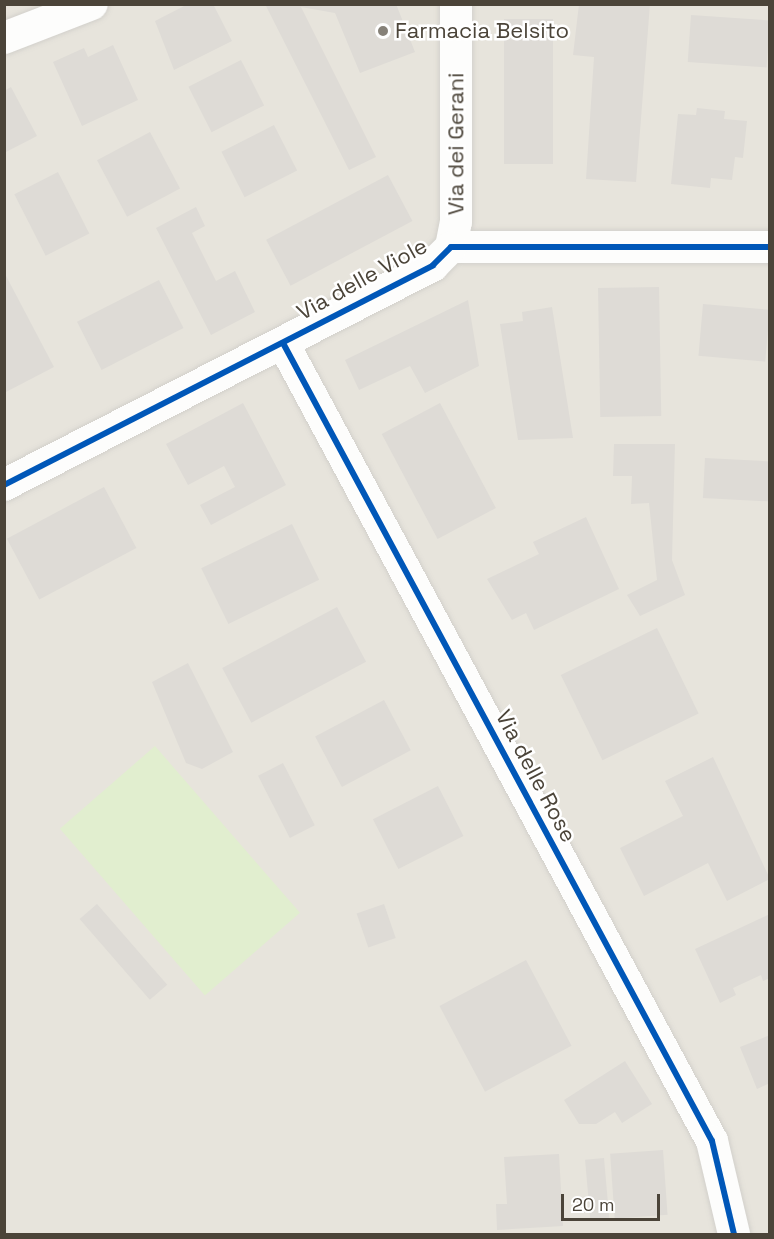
<!DOCTYPE html>
<html>
<head>
<meta charset="utf-8">
<style>
  body { margin:0 }
  #map { position:relative; width:774px; height:1239px; overflow:hidden; background:#f4f2ee; font-family:"Space Grotesk",sans-serif }
  div>[style] { position:absolute }
  [style*='--x'] { left:calc(var(--x)*1px); top:calc(var(--y)*1px); width:calc(var(--w)*1px); rotate:calc(var(--a)*1deg) }
  .residential>* { inset:0; background:#e7e4dc; transform-origin:0 0 }
  .green>* { inset:0; background:#e1eecf; transform-origin:0 0 }
  .building>* { inset:0; background:#dedbd6; transform-origin:0 0 }
  .roads { filter:drop-shadow(0 0 2px #d2d0cb) drop-shadow(0 0 2px #d2d0cb) }
  .minor>* { height:32px; margin:-16px; padding:0 16px; transform-origin:16px; border-radius:16px; background:#fdfdfc }
  .cycleway>* { height:6px; margin:-3px; padding:0 3px; transform-origin:3px; border-radius:3px; background:#0057b8 }
  .dots>* { width:16px; height:16px; translate:-50% -50%; box-sizing:border-box; border:3px solid #fff; border-radius:50% }
  span { translate:-50% -50%; white-space:nowrap; text-align:center; line-height:1.15; -webkit-text-stroke:5px #fff; paint-order:stroke }
  .poi-label { font-size:22px; color:#4b4439 }
  .left { translate:0 -50%; text-align:left }
  .street-label { font-size:22px; color:#4b4439 }
  .frame { position:absolute; inset:0; border:6px solid #4b4439; pointer-events:none }
  .scale { position:absolute; left:561px; top:1194px; width:99px; height:27px; box-sizing:border-box; border:3px solid #4b4439; border-top:0; padding-left:8px; font-size:18px; line-height:21px; white-space:nowrap; color:#4b4439; -webkit-text-stroke:4px #fff; paint-order:stroke }
</style>
</head>
<body>
<div id="map">
  <div class="residential">
    <i style="left:5px;top:5px;width:764px;height:1229px"></i>
  </div>
  <div class="green">
    <i style="left:155px;top:746px;width:221px;height:126px;rotate:49deg"></i>
  </div>
  <div class="building">
    <i style="clip-path:polygon(188px 4px,213px 4px,232px 41px,174px 70px,155px 21px)"></i>
    <i style="clip-path:polygon(265px 4px,396px 4px,415px 52px,360px 73px,335px 13px,301px 7px,376px 157px,349px 170px)"></i>
    <i style="clip-path:polygon(579px 4px,650px 4px,636px 182px,586px 179px,594px 57px,573px 55px)"></i>
    <i style="left:691px;top:15px;width:79px;height:47px;rotate:4deg"></i>
    <i style="left:553px;top:19px;width:145px;height:49px;rotate:90deg"></i>
    <i style="clip-path:polygon(113px 45px,138px 100px,82px 126px,53px 62px,84px 48px,88px 57px)"></i>
    <i style="left:241px;top:60px;width:51px;height:59px;rotate:63deg"></i>
    <i style="clip-path:polygon(11px 87px,37px 136px,4px 153px,4px 91px)"></i>
    <i style="clip-path:polygon(697px 108px,725px 111px,724px 119px,747px 121px,743px 158px,735px 157px,732px 180px,711px 178px,710px 188px,671px 184px,678px 114px,696px 115px)"></i>
    <i style="left:274px;top:125px;width:51px;height:59px;rotate:63deg"></i>
    <i style="left:150px;top:132px;width:64px;height:60px;rotate:62deg"></i>
    <i style="left:58px;top:172px;width:69px;height:49px;rotate:63deg"></i>
    <i style="left:388px;top:175px;width:52px;height:138px;rotate:62deg"></i>
    <i style="clip-path:polygon(196px 207px,205px 226px,192px 233px,216px 281px,235px 271px,255px 312px,211px 335px,156px 228px)"></i>
    <i style="clip-path:polygon(4px 272px,54px 367px,4px 393px)"></i>
    <i style="left:159px;top:280px;width:54px;height:92px;rotate:63deg"></i>
    <i style="left:659px;top:287px;width:129px;height:61px;rotate:89deg"></i>
    <i style="clip-path:polygon(468px 300px,479px 366px,425px 393px,410px 366px,359px 390px,345px 360px)"></i>
    <i style="left:703px;top:304px;width:67px;height:52px;rotate:5deg"></i>
    <i style="clip-path:polygon(552px 307px,573px 438px,518px 440px,500px 324px,523px 321px,522px 312px)"></i>
    <i style="clip-path:polygon(243px 403px,286px 485px,211px 525px,200px 505px,235px 487px,224px 466px,188px 485px,166px 444px)"></i>
    <i style="left:440px;top:403px;width:119px;height:66px;rotate:62deg"></i>
    <i style="clip-path:polygon(614px 444px,675px 444px,672px 560px,685px 595px,640px 616px,627px 595px,657px 580px,649px 503px,631px 504px,632px 476px,613px 476px)"></i>
    <i style="left:705px;top:458px;width:65px;height:40px;rotate:3deg"></i>
    <i style="left:104px;top:487px;width:69px;height:110px;rotate:62deg"></i>
    <i style="clip-path:polygon(586px 517px,619px 589px,534px 630px,526px 613px,512px 620px,487px 579px,539px 554px,533px 542px)"></i>
    <i style="left:292px;top:524px;width:62px;height:101px;rotate:64deg"></i>
    <i style="left:337px;top:607px;width:62px;height:130px;rotate:62deg"></i>
    <i style="left:657px;top:628px;width:95px;height:107px;rotate:64deg"></i>
    <i style="clip-path:polygon(188px 663px,233px 752px,202px 769px,186px 763px,152px 682px)"></i>
    <i style="left:384px;top:700px;width:57px;height:78px;rotate:62deg"></i>
    <i style="clip-path:polygon(713px 757px,770px 879px,727px 901px,708px 863px,644px 896px,620px 848px,683px 816px,665px 781px)"></i>
    <i style="left:283px;top:763px;width:70px;height:28px;rotate:63deg"></i>
    <i style="left:438px;top:786px;width:56px;height:73px;rotate:63deg"></i>
    <i style="left:97px;top:904px;width:107px;height:23px;rotate:49deg"></i>
    <i style="left:384px;top:904px;width:36px;height:29px;rotate:71deg"></i>
    <i style="clip-path:polygon(770px 914px,770px 978px,763px 981px,761px 975px,733px 988px,736px 995px,720px 1003px,695px 949px)"></i>
    <i style="left:526px;top:960px;width:97px;height:98px;rotate:62deg"></i>
    <i style="clip-path:polygon(770px 1035px,770px 1083px,757px 1089px,740px 1047px)"></i>
    <i style="clip-path:polygon(625px 1061px,652px 1104px,622px 1123px,615px 1112px,596px 1124px,579px 1124px,564px 1100px)"></i>
    <i style="left:663px;top:1150px;width:65px;height:53px;rotate:86deg"></i>
    <i style="clip-path:polygon(559px 1154px,563px 1226px,497px 1230px,496px 1204px,507px 1204px,504px 1157px)"></i>
    <i style="left:604px;top:1158px;width:60px;height:19px;rotate:85deg"></i>
  </div>
  <div class="roads">
    <div class="minor">
      <i style="--x:4;--y:38;--w:94;--a:-21.1"></i>
      <i style="--x:451;--y:247;--w:319;--a:0"></i>
      <i style="--x:451;--y:247;--w:25;--a:-79"></i>
      <i style="--x:456;--y:222;--w:218;--a:-90"></i>
      <i style="--x:283;--y:343;--w:906;--a:61.74"></i>
      <i style="--x:712;--y:1141;--w:96;--a:76.7"></i>
      <i style="--x:4;--y:485;--w:482;--a:-27.1"></i>
      <i style="--x:433;--y:265;--w:25;--a:-45"></i>
    </div>
  </div>
  <div class="cycleway">
    <i style="--x:283;--y:343;--w:906;--a:61.74"></i>
    <i style="--x:712;--y:1141;--w:96;--a:76.7"></i>
    <i style="--x:4;--y:485;--w:482;--a:-27.1"></i>
    <i style="--x:433;--y:265;--w:25;--a:-45"></i>
    <i style="--x:451;--y:247;--w:319;--a:0"></i>
  </div>
  <div class="dots">
    <i style="left:383px;top:31px;background:#868178"></i>
  </div>
  <div class="poi-label">
    <span class="left" style="left:395px;top:31px">Farmacia Belsito</span>
  </div>
  <div class="street-label">
    <span style="left:456px;top:144px;rotate:-90deg">Via dei Gerani</span>
    <span style="left:362px;top:279px;rotate:-29deg">Via delle Viole</span>
    <span style="left:536px;top:776px;rotate:62deg">Via delle Rose</span>
  </div>
  <div class="frame"></div>
  <div class="scale">20 m</div>
</div>
</body>
</html>
